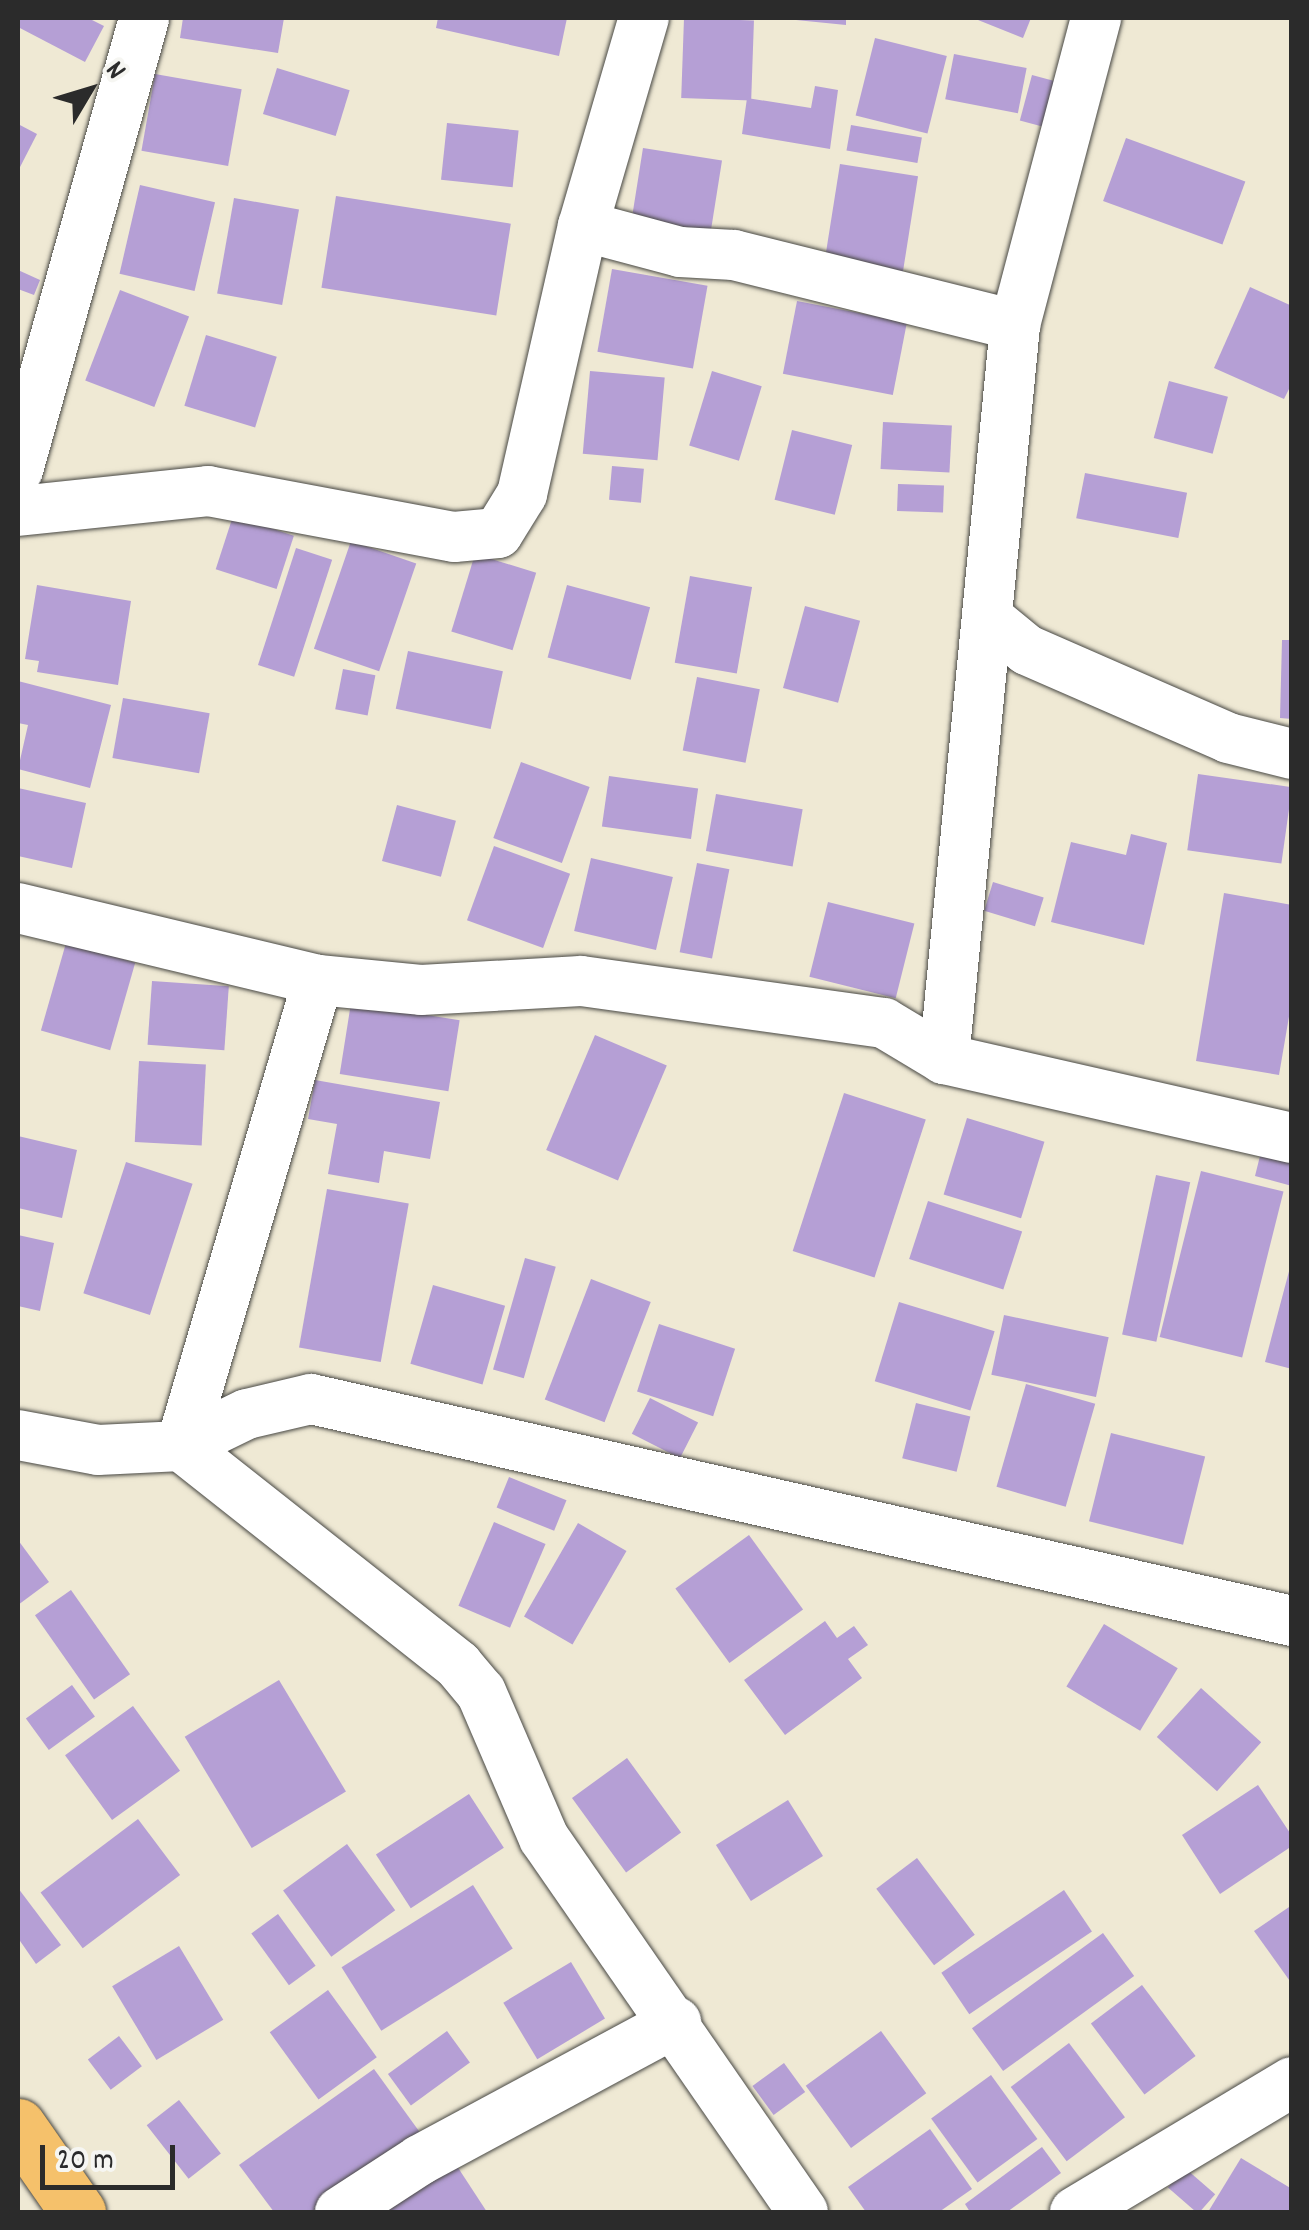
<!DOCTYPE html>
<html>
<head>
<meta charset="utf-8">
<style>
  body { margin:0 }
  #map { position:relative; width:1309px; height:2230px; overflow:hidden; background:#efe9d4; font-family:Dekko,sans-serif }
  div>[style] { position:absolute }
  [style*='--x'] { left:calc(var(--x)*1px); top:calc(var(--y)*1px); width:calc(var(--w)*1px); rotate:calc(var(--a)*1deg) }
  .building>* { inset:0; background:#b59fd5; transform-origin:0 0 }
  .roads { filter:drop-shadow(0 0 2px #484844) drop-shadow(0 0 2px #484844) }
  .minor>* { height:50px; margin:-25px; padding:0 25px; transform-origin:25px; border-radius:25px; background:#fff }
  .major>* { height:55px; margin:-27.5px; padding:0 27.5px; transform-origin:27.5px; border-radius:27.5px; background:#f5c16b }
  span { translate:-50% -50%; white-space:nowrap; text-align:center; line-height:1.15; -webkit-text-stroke:10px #f6f6f2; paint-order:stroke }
  .frame { position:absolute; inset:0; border:20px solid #2b2b2b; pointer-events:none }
  .north { position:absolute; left:40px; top:40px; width:100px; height:100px; -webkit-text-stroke:8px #f6f6f2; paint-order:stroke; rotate:52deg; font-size:28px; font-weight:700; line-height:40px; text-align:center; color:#2b2b2b }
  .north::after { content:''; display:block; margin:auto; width:35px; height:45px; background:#2b2b2b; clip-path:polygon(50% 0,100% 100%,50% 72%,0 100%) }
  .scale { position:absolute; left:40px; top:2145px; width:135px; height:45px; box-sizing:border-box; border:5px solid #2b2b2b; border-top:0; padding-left:12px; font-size:30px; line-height:35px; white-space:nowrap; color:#2b2b2b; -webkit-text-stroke:8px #f6f6f2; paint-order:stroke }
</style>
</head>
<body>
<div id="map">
  <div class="building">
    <i style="clip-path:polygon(18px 18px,88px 18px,104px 26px,85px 62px,18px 27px)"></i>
    <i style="clip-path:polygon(183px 18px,284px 18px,278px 53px,180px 38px)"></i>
    <i style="clip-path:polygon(438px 18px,567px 18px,559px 56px,436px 28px)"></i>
    <i style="left:684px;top:18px;width:70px;height:80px;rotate:2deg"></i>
    <i style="clip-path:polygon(776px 18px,846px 18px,846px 25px)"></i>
    <i style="clip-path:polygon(973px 18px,1031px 18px,1023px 38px)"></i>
    <i style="left:875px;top:38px;width:74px;height:80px;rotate:14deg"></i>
    <i style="left:954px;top:54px;width:74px;height:46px;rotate:11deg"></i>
    <i style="left:277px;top:68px;width:76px;height:48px;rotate:17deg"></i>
    <i style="left:155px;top:74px;width:88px;height:78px;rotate:10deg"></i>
    <i style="left:1032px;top:75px;width:27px;height:47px;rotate:15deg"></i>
    <i style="clip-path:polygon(815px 86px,838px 90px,830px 149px,742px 134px,747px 98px,811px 108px)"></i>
    <i style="left:447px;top:123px;width:72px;height:57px;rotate:6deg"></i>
    <i style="clip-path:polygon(18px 124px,37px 134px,18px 171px)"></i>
    <i style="left:851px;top:125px;width:72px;height:26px;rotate:10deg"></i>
    <i style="left:1126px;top:138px;width:127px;height:67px;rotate:20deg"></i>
    <i style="left:643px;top:148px;width:80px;height:73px;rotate:9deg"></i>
    <i style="left:840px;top:164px;width:79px;height:101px;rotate:9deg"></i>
    <i style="left:140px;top:185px;width:77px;height:91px;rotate:13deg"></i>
    <i style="left:336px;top:196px;width:177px;height:93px;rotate:9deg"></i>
    <i style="left:234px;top:198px;width:66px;height:97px;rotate:10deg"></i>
    <i style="left:612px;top:269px;width:97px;height:84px;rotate:10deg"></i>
    <i style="clip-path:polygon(18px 270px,40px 280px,34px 295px,18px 289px)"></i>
    <i style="clip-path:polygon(1250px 287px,1292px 306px,1292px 383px,1284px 399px,1214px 368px)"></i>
    <i style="left:120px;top:290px;width:74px;height:97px;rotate:21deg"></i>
    <i style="left:797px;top:301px;width:112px;height:74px;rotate:11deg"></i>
    <i style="left:206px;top:335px;width:74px;height:74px;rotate:17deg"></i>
    <i style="left:590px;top:371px;width:75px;height:83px;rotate:5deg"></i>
    <i style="left:712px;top:371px;width:52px;height:78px;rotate:17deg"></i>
    <i style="left:1169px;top:381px;width:61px;height:59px;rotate:15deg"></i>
    <i style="left:883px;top:422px;width:69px;height:47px;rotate:3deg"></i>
    <i style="left:792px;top:430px;width:62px;height:72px;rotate:14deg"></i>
    <i style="left:612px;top:466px;width:32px;height:34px;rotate:5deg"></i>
    <i style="left:1085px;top:473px;width:104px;height:46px;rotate:11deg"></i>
    <i style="left:898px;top:484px;width:46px;height:27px;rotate:2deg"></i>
    <i style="left:233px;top:516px;width:64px;height:56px;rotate:18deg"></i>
    <i style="left:351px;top:541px;width:69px;height:114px;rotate:19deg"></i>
    <i style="left:296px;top:548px;width:38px;height:123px;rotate:18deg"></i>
    <i style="left:475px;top:554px;width:64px;height:81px;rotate:17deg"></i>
    <i style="left:690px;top:576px;width:63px;height:88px;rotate:10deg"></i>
    <i style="clip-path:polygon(37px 585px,131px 601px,118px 685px,37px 672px,39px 661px,25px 659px)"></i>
    <i style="left:567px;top:585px;width:86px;height:75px;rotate:15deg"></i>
    <i style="left:805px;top:606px;width:57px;height:85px;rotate:15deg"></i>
    <i style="clip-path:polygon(1282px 640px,1292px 640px,1292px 719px,1280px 718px)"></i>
    <i style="left:408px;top:651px;width:97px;height:59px;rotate:12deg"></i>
    <i style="left:343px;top:669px;width:33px;height:41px;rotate:11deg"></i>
    <i style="left:697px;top:677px;width:64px;height:75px;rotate:11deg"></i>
    <i style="clip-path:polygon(18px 681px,111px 705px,90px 788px,18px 769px,28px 725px,18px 723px)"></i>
    <i style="left:123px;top:698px;width:88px;height:61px;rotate:10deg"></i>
    <i style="left:521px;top:762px;width:73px;height:81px;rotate:20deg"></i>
    <i style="left:1198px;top:774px;width:95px;height:77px;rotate:8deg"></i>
    <i style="left:609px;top:776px;width:90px;height:51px;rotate:8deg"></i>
    <i style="clip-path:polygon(18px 788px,86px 803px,72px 868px,18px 856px)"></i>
    <i style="left:716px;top:794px;width:88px;height:58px;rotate:10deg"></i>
    <i style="left:397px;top:805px;width:61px;height:58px;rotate:15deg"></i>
    <i style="clip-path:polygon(1131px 834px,1167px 843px,1144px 945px,1051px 922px,1071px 842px,1126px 855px)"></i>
    <i style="left:494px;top:846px;width:81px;height:79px;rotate:20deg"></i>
    <i style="left:591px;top:858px;width:84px;height:75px;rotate:13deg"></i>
    <i style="left:697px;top:863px;width:33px;height:91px;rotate:11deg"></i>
    <i style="left:993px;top:882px;width:53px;height:30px;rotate:17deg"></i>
    <i style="clip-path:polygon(1224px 893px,1292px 905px,1292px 999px,1279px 1075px,1196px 1061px)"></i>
    <i style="left:828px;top:902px;width:89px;height:77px;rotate:14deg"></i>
    <i style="left:66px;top:943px;width:72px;height:91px;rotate:16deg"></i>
    <i style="left:152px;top:981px;width:77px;height:64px;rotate:4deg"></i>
    <i style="left:351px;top:1003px;width:110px;height:72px;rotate:9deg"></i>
    <i style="left:595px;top:1035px;width:78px;height:125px;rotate:23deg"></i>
    <i style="left:139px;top:1061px;width:67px;height:81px;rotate:3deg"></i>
    <i style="clip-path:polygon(315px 1080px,440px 1102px,430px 1159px,384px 1151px,379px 1183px,328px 1174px,337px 1124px,308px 1119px)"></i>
    <i style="left:844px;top:1093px;width:86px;height:166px;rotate:18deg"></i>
    <i style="left:967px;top:1118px;width:81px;height:80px;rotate:17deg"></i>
    <i style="clip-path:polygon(18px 1136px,77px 1150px,62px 1218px,18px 1208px)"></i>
    <i style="clip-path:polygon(1263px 1144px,1292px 1151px,1292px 1186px,1255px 1176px)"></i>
    <i style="left:126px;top:1162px;width:70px;height:138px;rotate:18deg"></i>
    <i style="left:1201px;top:1171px;width:85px;height:171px;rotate:14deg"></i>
    <i style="left:1156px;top:1175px;width:35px;height:163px;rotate:12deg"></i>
    <i style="left:327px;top:1189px;width:83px;height:161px;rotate:10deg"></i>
    <i style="left:928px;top:1201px;width:99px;height:61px;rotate:18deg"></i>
    <i style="clip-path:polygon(18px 1235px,54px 1243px,40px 1311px,18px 1306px)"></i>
    <i style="left:525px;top:1258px;width:32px;height:116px;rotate:16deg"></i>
    <i style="clip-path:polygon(1292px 1260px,1292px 1369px,1265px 1362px)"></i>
    <i style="left:591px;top:1279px;width:64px;height:129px;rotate:21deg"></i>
    <i style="left:433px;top:1285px;width:75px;height:82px;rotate:16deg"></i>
    <i style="left:899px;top:1302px;width:100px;height:83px;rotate:17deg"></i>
    <i style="left:1004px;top:1315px;width:107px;height:61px;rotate:12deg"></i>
    <i style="left:659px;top:1324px;width:80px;height:71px;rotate:18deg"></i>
    <i style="left:1026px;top:1384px;width:72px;height:107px;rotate:16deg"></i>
    <i style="left:650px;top:1398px;width:54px;height:40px;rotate:27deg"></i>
    <i style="left:916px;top:1403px;width:56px;height:57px;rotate:14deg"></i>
    <i style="left:1111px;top:1433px;width:97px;height:91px;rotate:14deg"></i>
    <i style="left:509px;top:1477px;width:62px;height:33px;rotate:22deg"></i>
    <i style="left:494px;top:1522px;width:56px;height:91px;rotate:23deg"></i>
    <i style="left:578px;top:1523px;width:56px;height:108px;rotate:30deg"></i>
    <i style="left:749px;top:1535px;width:92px;height:91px;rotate:54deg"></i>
    <i style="clip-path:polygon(18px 1540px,49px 1582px,18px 1605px)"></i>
    <i style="left:71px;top:1590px;width:103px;height:44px;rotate:55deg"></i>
    <i style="clip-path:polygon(825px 1621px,837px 1638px,854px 1626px,868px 1645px,848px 1659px,862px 1678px,785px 1735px,744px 1680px)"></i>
    <i style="left:1104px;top:1624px;width:86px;height:73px;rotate:31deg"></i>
    <i style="left:279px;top:1680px;width:130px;height:110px;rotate:59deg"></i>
    <i style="left:72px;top:1685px;width:39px;height:57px;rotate:54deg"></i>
    <i style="left:1201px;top:1688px;width:81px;height:66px;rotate:42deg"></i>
    <i style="left:133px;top:1706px;width:80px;height:84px;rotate:54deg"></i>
    <i style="left:627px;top:1758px;width:92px;height:68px;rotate:54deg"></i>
    <i style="clip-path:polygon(1258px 1785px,1292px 1836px,1292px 1846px,1220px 1894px,1182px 1835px)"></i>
    <i style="left:469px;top:1794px;width:64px;height:111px;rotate:57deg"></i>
    <i style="left:788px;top:1800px;width:66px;height:85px;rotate:58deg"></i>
    <i style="left:138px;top:1819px;width:70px;height:122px;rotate:53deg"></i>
    <i style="left:347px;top:1844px;width:82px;height:79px;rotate:54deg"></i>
    <i style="left:917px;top:1858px;width:96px;height:51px;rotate:53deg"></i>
    <i style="left:473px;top:1885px;width:75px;height:155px;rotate:58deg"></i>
    <i style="clip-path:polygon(18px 1888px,61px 1945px,36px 1964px,18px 1938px)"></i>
    <i style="left:1064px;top:1890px;width:50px;height:148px;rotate:56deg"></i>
    <i style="clip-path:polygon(1292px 1905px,1292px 1984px,1254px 1931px)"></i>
    <i style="left:278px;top:1914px;width:64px;height:33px;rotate:54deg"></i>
    <i style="left:1103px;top:1933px;width:53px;height:162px;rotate:54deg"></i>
    <i style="left:179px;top:1946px;width:86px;height:78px;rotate:59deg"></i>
    <i style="left:571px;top:1962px;width:66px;height:79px;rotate:59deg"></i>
    <i style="left:1142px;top:1985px;width:89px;height:64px;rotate:53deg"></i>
    <i style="left:328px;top:1990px;width:83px;height:72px;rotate:54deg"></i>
    <i style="left:447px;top:2031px;width:39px;height:73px;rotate:54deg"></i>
    <i style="left:881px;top:2031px;width:77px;height:93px;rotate:54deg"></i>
    <i style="left:119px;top:2036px;width:38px;height:39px;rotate:53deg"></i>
    <i style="left:1069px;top:2043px;width:93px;height:73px;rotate:53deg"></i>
    <i style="left:784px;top:2063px;width:36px;height:39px;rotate:54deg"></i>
    <i style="clip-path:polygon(374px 2069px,424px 2138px,320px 2212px,274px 2212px,239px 2165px)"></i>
    <i style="left:991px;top:2075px;width:79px;height:74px;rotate:54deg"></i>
    <i style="left:179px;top:2100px;width:68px;height:41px;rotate:52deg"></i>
    <i style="clip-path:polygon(930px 2129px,972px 2189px,939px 2212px,866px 2212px,848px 2187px)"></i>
    <i style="clip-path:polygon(1042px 2147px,1061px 2173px,1007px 2212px,970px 2212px,965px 2204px)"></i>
    <i style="clip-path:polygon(1241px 2158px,1292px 2189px,1292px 2212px,1208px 2212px)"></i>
    <i style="clip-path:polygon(453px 2160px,487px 2212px,372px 2212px)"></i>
    <i style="left:1185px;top:2168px;width:40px;height:26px;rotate:41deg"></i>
  </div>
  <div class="roads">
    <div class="minor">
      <i style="--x:583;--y:226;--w:100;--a:15"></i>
      <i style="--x:680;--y:252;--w:54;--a:3.2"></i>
      <i style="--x:734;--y:255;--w:290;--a:14"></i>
      <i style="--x:18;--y:470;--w:469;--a:-74.4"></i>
      <i style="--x:18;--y:511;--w:191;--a:-6"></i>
      <i style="--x:208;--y:491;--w:250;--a:10.6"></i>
      <i style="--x:454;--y:537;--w:44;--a:-5.2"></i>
      <i style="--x:498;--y:533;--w:46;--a:-58.4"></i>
      <i style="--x:522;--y:494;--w:275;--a:-77.2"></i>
      <i style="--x:583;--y:226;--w:217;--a:-73.7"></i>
      <i style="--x:988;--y:618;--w:50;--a:39.4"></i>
      <i style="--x:1027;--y:650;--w:219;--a:23.6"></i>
      <i style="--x:1228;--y:738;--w:66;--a:14"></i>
      <i style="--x:18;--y:908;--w:309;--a:13.5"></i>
      <i style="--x:318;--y:980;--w:103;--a:5.5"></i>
      <i style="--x:421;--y:990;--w:160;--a:-3.2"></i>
      <i style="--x:581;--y:981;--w:306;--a:7.9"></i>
      <i style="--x:884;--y:1023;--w:70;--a:31"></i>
      <i style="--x:944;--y:1059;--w:357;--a:12.8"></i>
      <i style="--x:318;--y:980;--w:486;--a:106.4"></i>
      <i style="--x:181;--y:1446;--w:353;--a:38.3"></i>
      <i style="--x:458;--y:1665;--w:35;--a:50"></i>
      <i style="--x:481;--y:1692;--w:159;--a:66.7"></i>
      <i style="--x:544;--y:1838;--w:455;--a:55.3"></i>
      <i style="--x:944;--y:1059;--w:737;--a:-84.47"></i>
      <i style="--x:1015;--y:325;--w:318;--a:-75.2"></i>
      <i style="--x:18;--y:1435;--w:81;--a:10.6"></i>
      <i style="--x:98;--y:1450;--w:83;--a:-2.8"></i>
      <i style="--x:181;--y:1446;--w:73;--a:-25.9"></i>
      <i style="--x:247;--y:1414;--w:66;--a:-13.2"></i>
      <i style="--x:311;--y:1399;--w:1006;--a:12.75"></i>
      <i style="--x:340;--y:2212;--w:95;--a:-33"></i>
      <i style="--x:420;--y:2160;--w:291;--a:-28.3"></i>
      <i style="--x:1075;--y:2212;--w:253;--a:-30.9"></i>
    </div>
    <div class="major">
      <i style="--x:18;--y:2126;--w:105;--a:55.1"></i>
    </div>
  </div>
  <div class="frame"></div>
  <div class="north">N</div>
  <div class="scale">20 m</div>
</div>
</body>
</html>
